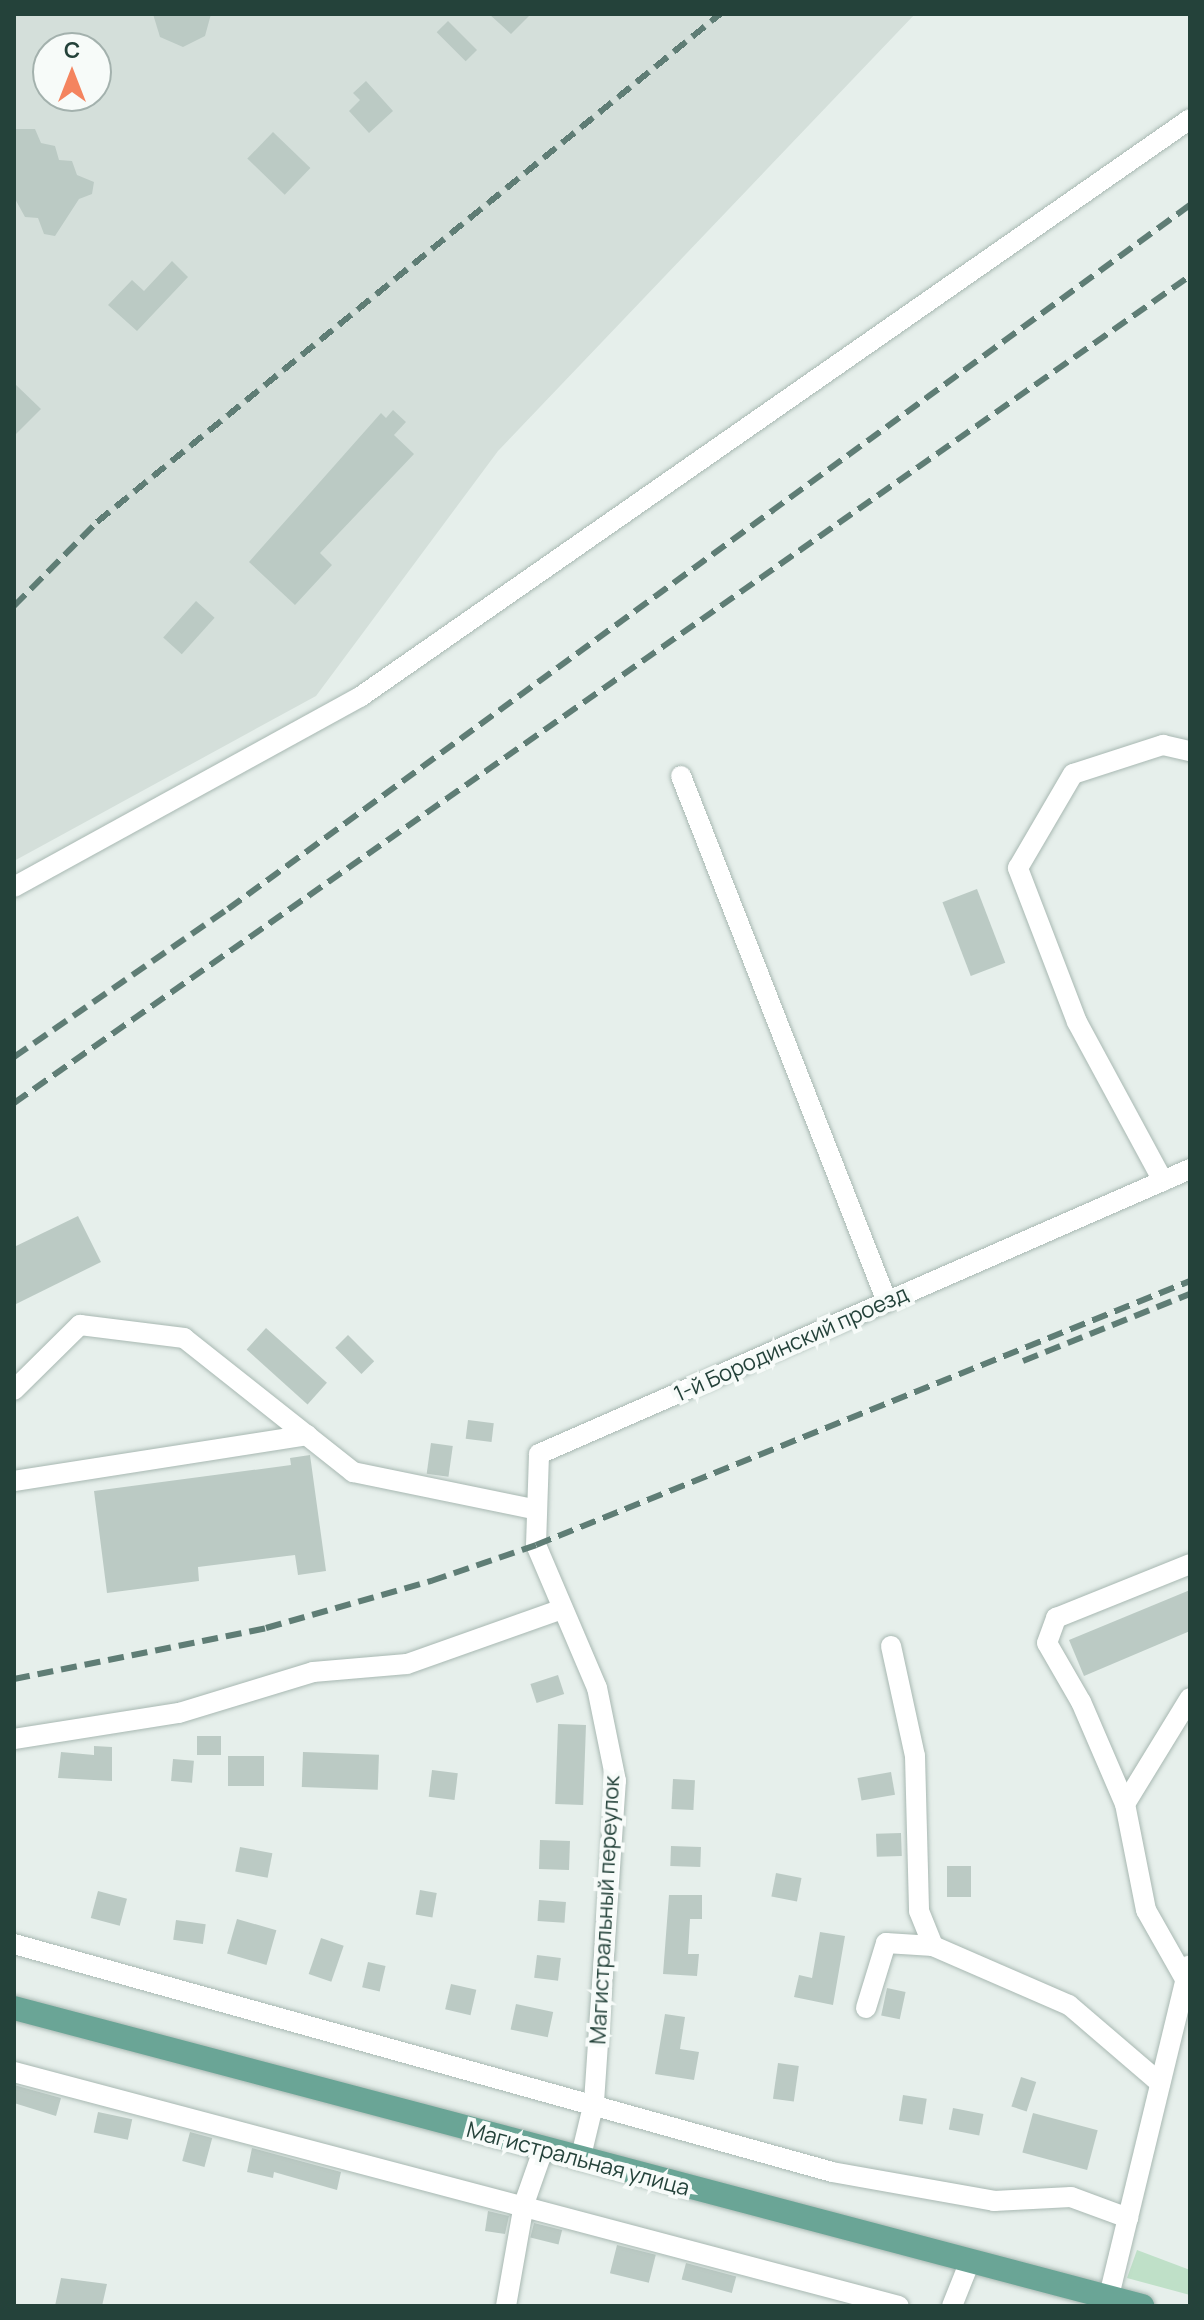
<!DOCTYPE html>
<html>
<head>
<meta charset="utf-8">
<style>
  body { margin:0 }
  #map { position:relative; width:1204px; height:2320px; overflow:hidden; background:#e6efeb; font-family:Manrope,sans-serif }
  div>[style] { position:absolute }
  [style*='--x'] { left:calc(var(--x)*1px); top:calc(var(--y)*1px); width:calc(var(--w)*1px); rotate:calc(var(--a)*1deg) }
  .built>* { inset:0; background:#d4dfda }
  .green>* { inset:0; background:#bfe0c8 }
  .building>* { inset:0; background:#bbcac4; transform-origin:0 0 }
  .roads { filter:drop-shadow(0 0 2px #a8b8b2) drop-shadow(0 0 2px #a8b8b2) }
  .minor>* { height:20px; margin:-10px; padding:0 10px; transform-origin:10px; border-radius:10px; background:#fff }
  .major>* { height:24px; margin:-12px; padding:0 12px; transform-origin:12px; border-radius:12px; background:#6aa596 }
  .rail>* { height:6px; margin-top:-3px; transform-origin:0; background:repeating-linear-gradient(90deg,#5f7d75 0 16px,transparent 0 24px) }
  span { translate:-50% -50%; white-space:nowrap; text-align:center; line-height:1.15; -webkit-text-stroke:8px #f7fbf9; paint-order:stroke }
  .street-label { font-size:22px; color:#24423a }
  .frame { position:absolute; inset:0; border:16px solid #24423a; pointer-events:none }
  .north { position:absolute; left:32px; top:32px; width:80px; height:80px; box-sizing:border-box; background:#f7fbf9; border:2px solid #a3b1ad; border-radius:50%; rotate:0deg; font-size:22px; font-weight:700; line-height:32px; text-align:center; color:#24423a }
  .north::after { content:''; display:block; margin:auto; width:28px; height:36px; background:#f4845f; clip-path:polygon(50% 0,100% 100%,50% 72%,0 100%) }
</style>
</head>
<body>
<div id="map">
  <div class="built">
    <i style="clip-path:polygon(evenodd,14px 14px,915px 14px,498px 451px,316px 696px,14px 861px,14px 14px,48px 48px,96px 48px,96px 96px,48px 96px,48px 48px)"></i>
  </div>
  <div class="green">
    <i style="clip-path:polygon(1137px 2250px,1190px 2270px,1190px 2295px,1127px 2278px)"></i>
  </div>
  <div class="building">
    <i style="clip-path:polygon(153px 14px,211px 14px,205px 36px,183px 47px,160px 37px)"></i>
    <i style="clip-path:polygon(489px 14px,531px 14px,511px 34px)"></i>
    <i style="left:448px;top:21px;width:41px;height:16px;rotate:45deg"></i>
    <i style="clip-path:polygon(366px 81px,393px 111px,369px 133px,349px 111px,360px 100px,353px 93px)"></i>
    <i style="clip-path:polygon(14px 129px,35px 129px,41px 143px,55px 146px,59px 160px,72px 161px,77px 175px,94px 182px,92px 194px,79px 199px,55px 236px,44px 234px,38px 218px,25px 217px,14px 197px)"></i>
    <i style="left:273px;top:132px;width:52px;height:37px;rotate:44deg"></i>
    <i style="clip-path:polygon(172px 261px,188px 277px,137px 331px,108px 305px,132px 280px,144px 291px)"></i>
    <i style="clip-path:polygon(14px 383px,41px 409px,14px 436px)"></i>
    <i style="clip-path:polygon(393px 410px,406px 422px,394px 435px,414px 454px,320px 553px,332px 565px,295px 605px,249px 562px,381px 413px,386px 418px)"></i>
    <i style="left:196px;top:601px;width:25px;height:49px;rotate:42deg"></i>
    <i style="left:977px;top:889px;width:79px;height:37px;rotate:69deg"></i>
    <i style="clip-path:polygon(78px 1216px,101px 1262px,14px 1305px,14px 1247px)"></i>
    <i style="left:266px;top:1328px;width:82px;height:29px;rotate:42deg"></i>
    <i style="left:348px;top:1335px;width:37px;height:18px;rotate:45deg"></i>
    <i style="left:468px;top:1420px;width:26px;height:19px;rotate:7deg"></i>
    <i style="left:431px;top:1443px;width:22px;height:31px;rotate:8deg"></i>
    <i style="clip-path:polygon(310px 1455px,326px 1571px,298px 1575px,295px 1555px,198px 1567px,199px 1581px,107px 1593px,94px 1491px,291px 1465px,290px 1458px)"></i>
    <i style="clip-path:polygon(1190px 1590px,1190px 1631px,1084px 1676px,1069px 1640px)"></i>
    <i style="left:558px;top:1675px;width:20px;height:29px;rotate:72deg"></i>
    <i style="left:558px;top:1724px;width:28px;height:80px;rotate:2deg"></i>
    <i style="left:197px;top:1736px;width:24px;height:19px"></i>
    <i style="clip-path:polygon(94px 1746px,112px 1747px,112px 1781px,58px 1778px,61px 1752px,94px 1755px)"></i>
    <i style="left:303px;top:1752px;width:76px;height:35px;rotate:2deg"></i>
    <i style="left:228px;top:1756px;width:36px;height:30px"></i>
    <i style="left:173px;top:1759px;width:21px;height:22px;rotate:5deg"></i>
    <i style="left:432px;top:1770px;width:26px;height:27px;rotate:7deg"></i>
    <i style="left:891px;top:1772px;width:23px;height:34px;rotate:80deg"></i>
    <i style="left:673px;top:1779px;width:22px;height:30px;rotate:3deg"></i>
    <i style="left:901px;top:1833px;width:23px;height:25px;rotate:88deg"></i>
    <i style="left:540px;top:1840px;width:30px;height:29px;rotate:2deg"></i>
    <i style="left:671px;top:1846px;width:30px;height:20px;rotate:2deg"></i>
    <i style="left:240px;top:1847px;width:33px;height:25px;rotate:11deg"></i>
    <i style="left:971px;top:1866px;width:31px;height:24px;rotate:90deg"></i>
    <i style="left:776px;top:1873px;width:26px;height:24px;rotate:11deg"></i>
    <i style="left:420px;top:1890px;width:17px;height:25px;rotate:10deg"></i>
    <i style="left:98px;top:1891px;width:30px;height:28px;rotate:15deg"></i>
    <i style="clip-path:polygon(669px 1895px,702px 1895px,702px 1919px,690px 1919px,688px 1954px,699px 1954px,697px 1976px,663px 1974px)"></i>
    <i style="left:539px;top:1900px;width:27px;height:21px;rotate:4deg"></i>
    <i style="left:237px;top:1919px;width:41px;height:36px;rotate:16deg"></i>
    <i style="left:176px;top:1920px;width:30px;height:20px;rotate:8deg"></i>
    <i style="clip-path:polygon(820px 1932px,845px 1936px,833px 2005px,794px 1997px,799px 1975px,812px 1978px)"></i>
    <i style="left:321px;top:1938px;width:24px;height:38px;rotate:19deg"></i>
    <i style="left:537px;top:1955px;width:24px;height:23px;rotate:7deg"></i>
    <i style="left:368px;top:1962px;width:18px;height:26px;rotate:13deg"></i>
    <i style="left:451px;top:1984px;width:26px;height:26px;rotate:13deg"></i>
    <i style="left:887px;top:1988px;width:19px;height:28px;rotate:12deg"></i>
    <i style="left:516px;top:2004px;width:38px;height:26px;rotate:12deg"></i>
    <i style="clip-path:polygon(665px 2014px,685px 2017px,680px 2049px,699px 2052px,694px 2080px,655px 2074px)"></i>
    <i style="left:778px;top:2063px;width:21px;height:36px;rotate:8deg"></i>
    <i style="left:1021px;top:2077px;width:16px;height:31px;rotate:18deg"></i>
    <i style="clip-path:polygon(14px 2085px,61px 2098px,56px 2116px,14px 2103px)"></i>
    <i style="left:903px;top:2095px;width:24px;height:26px;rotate:9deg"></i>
    <i style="left:953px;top:2108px;width:31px;height:22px;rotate:11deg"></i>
    <i style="left:98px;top:2112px;width:35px;height:21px;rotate:12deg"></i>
    <i style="left:1033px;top:2113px;width:67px;height:41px;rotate:15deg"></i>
    <i style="left:190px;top:2132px;width:23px;height:30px;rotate:15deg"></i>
    <i style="clip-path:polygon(252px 2148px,341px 2172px,337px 2190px,274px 2172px,273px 2178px,247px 2172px)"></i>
    <i style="clip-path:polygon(488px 2211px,509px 2216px,505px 2234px,485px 2231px)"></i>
    <i style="left:534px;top:2223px;width:29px;height:15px;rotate:14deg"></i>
    <i style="left:617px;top:2245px;width:40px;height:29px;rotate:14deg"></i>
    <i style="left:686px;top:2263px;width:52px;height:17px;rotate:15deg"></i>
    <i style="clip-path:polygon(61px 2278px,107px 2284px,102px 2306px,55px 2306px)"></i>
  </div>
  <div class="roads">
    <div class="minor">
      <i style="--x:681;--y:776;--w:565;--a:68.61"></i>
      <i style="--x:14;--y:887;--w:395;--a:-28.8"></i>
      <i style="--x:360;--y:697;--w:1011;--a:-34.85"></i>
      <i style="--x:1163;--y:1181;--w:181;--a:-118.4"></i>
      <i style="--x:1077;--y:1022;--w:165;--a:-111"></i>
      <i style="--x:1018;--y:868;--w:109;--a:-59.7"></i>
      <i style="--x:1073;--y:774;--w:95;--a:-17.9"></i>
      <i style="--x:1163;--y:745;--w:28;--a:13"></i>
      <i style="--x:14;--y:1390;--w:93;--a:-44.6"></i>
      <i style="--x:80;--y:1325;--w:105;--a:7.1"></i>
      <i style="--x:184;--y:1338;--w:216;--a:38.4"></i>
      <i style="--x:353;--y:1472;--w:185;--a:11.6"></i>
      <i style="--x:14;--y:1481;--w:297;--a:-8.9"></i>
      <i style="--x:891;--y:1646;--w:113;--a:77.7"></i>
      <i style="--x:915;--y:1756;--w:155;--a:88.5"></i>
      <i style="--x:919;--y:1911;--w:38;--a:68"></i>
      <i style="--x:933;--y:1946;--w:148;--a:23.5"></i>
      <i style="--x:1069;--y:2005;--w:120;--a:40.6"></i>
      <i style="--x:14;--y:1739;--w:167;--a:-9"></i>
      <i style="--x:179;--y:1713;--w:140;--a:-17"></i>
      <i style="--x:313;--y:1672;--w:94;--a:-4.9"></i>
      <i style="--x:407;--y:1664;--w:164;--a:-19.5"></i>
      <i style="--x:1125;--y:1804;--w:124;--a:-58.5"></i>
      <i style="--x:14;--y:1944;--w:849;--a:15.57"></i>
      <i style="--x:832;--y:2172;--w:165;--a:10.1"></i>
      <i style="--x:994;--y:2201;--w:77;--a:-3"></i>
      <i style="--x:1071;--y:2197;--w:61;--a:20.2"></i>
      <i style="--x:1185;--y:1979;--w:79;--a:-119.5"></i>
      <i style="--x:1146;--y:1910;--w:108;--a:-101.2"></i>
      <i style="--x:1125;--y:1804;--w:111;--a:-113.3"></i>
      <i style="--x:1081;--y:1702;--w:68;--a:-120"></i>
      <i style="--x:1047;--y:1643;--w:27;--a:-70"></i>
      <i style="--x:1056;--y:1618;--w:144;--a:-21.9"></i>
      <i style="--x:866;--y:2008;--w:68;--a:-72.9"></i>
      <i style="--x:886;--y:1943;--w:47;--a:3.7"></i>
      <i style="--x:14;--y:2072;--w:915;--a:14.81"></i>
      <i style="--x:580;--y:2160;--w:60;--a:-76.4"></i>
      <i style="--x:594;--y:2102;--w:322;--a:-86.1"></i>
      <i style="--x:616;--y:1781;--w:95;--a:-101.5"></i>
      <i style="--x:597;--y:1688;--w:155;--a:-113.1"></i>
      <i style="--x:536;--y:1545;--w:91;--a:-88.1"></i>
      <i style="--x:539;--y:1454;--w:711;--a:-23.64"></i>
      <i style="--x:1109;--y:2296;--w:340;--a:-76.4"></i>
      <i style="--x:506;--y:2306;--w:104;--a:-80"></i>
      <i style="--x:524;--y:2204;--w:57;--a:-70.6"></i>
      <i style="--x:952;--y:2306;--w:48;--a:-68.2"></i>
    </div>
    <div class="major">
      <i style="--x:14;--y:2008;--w:1167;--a:14.8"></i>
    </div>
  </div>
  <div class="rail">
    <i style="--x:14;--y:606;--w:118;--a:-45.3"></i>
    <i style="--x:97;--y:522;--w:804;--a:-39.19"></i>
    <i style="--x:14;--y:1057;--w:260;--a:-34.7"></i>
    <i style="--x:228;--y:909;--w:1192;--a:-36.2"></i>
    <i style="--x:14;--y:1103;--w:1438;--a:-35.12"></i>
    <i style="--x:1023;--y:1361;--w:180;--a:-21.9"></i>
    <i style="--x:14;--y:1679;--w:257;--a:-11.4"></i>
    <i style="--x:266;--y:1628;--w:172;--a:-15.9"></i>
    <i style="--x:431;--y:1581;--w:111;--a:-18.9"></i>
    <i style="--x:536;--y:1545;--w:705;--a:-21.98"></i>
  </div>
  <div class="street-label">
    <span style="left:791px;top:1344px;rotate:-24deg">1-й Бородинский проезд</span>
    <span style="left:605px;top:1910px;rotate:-87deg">Магистральный переулок</span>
    <span style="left:578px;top:2159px;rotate:15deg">Магистральная улица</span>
  </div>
  <div class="frame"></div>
  <div class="north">С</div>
</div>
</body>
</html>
